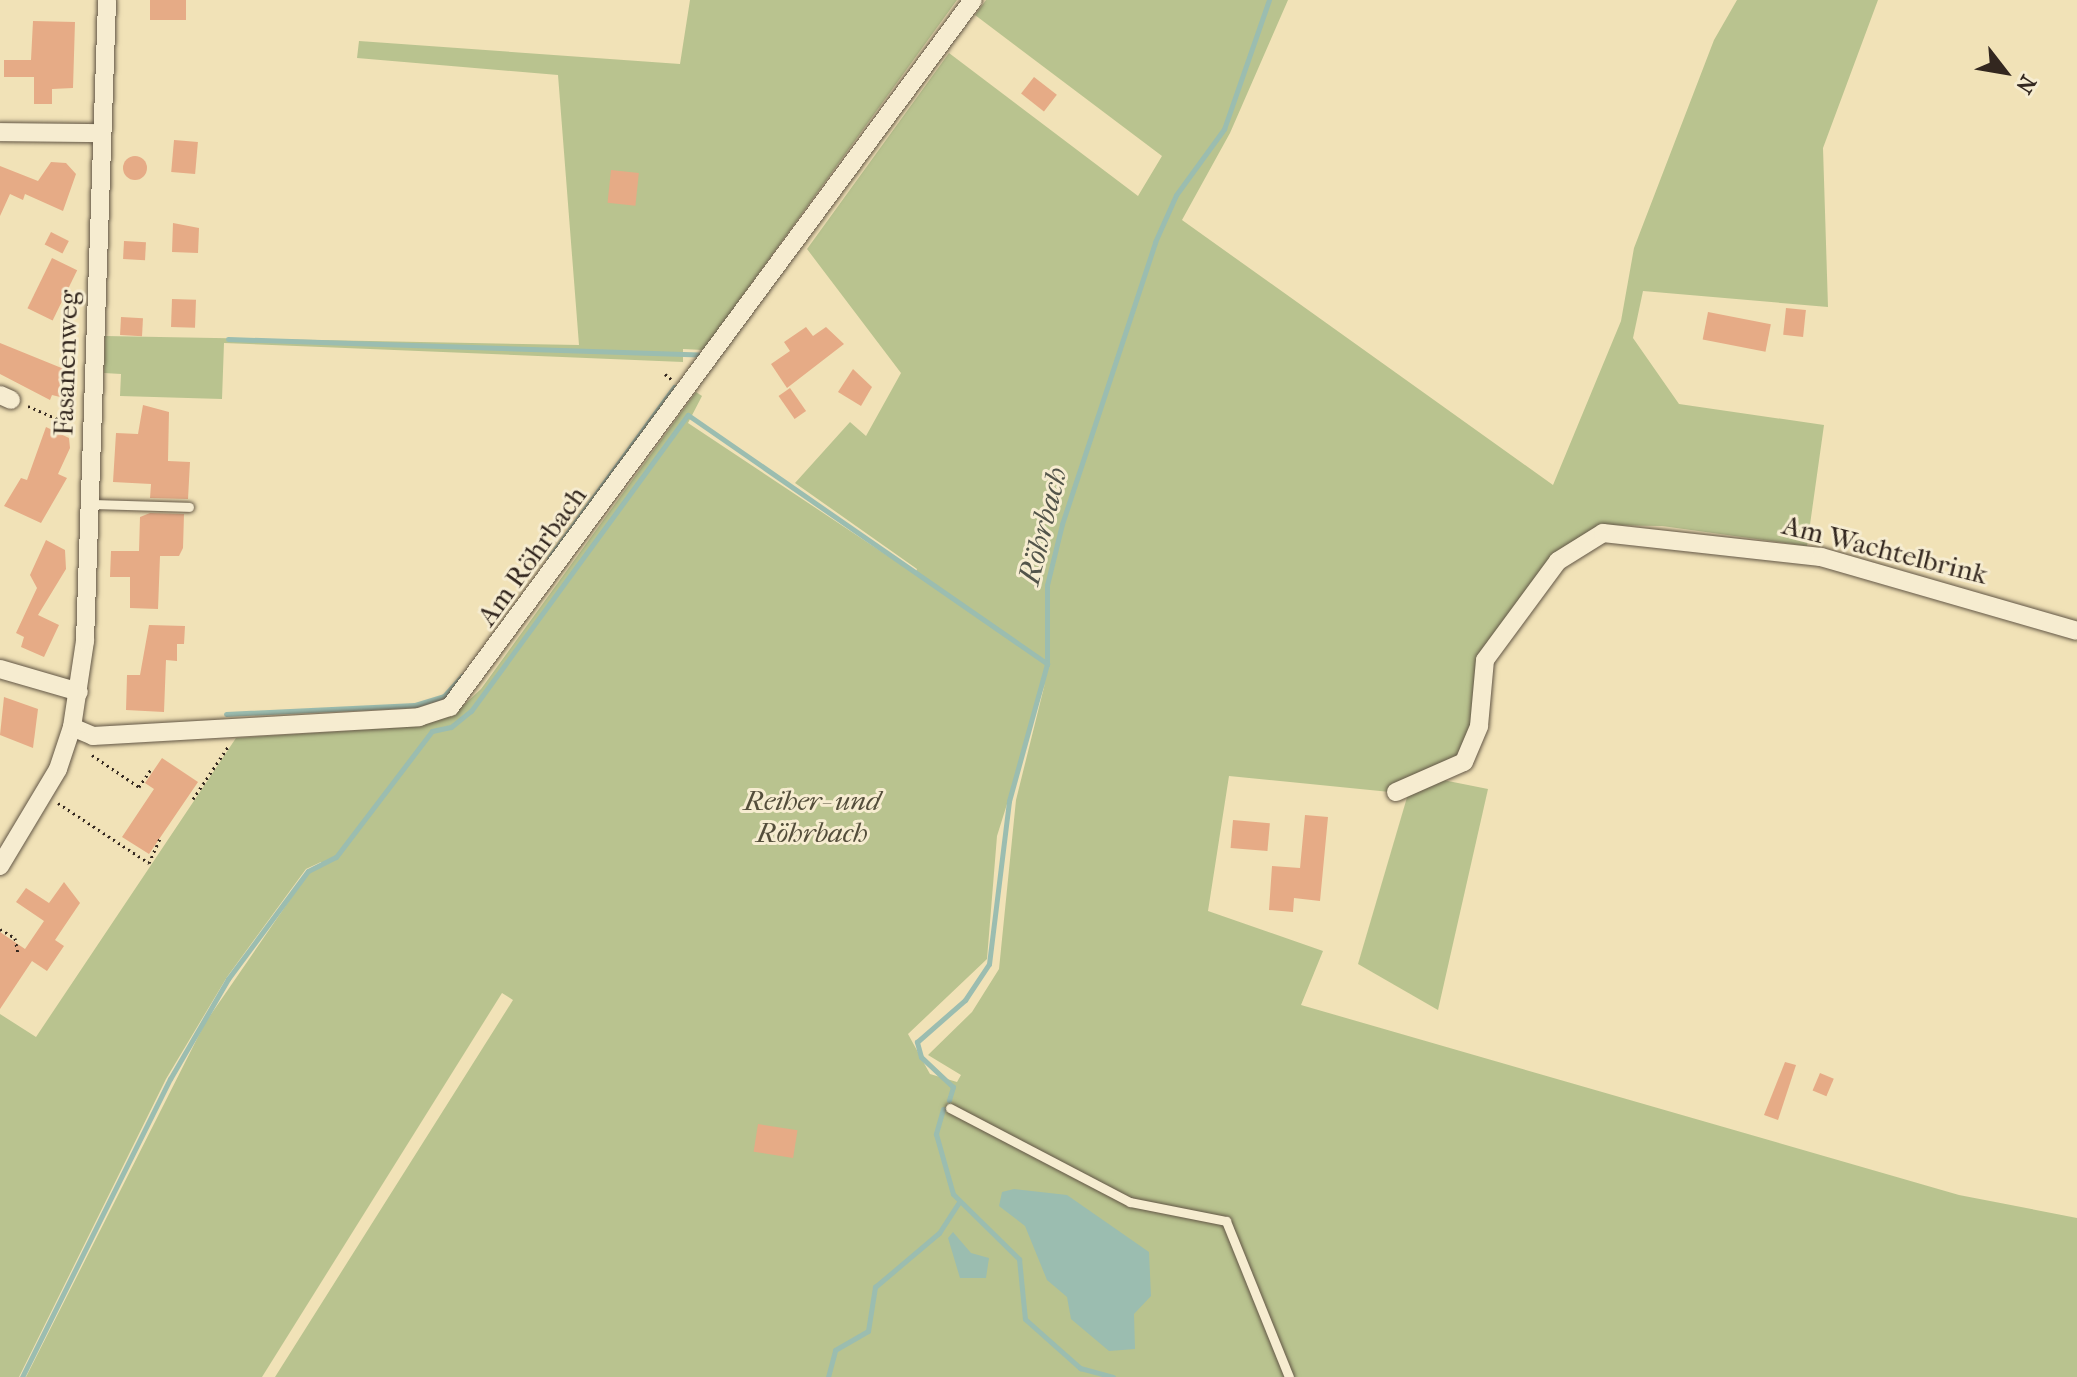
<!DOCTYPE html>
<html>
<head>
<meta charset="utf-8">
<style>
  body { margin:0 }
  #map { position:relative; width:2077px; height:1377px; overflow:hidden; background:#f1e2b7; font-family:"IM FELL French Canon",serif }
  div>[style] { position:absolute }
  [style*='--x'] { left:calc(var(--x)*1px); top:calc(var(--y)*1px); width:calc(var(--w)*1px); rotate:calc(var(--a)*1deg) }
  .green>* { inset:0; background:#b9c38f }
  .water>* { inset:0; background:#9bbdb0 }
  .stream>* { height:5px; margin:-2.5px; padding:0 2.5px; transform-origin:2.5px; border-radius:2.5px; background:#9bbdb0 }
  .building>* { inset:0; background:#e6ab86; transform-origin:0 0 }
  .round { border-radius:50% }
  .path>* { height:3px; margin-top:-1.5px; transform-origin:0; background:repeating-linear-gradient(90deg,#33271f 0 2px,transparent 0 6px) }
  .roads { filter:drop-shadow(0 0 2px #625645) drop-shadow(0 0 2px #625645) }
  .lane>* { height:9px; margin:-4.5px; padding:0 4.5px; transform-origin:4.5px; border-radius:4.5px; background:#f6ecd0 }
  .street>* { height:18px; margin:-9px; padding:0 9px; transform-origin:9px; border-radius:9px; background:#f6ecd0 }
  span { translate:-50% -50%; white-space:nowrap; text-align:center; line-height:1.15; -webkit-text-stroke:6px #f6ecd0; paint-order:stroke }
  .street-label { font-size:28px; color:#33271f }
  .park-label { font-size:28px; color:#544e3b; font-style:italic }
  .water-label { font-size:30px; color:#52544a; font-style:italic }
  .north { position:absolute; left:1965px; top:32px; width:80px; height:80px; -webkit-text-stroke:6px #f6ecd0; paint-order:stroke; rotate:121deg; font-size:22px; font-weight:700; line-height:32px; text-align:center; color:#33271f }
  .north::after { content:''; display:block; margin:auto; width:28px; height:36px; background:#33271f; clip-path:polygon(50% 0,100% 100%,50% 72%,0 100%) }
</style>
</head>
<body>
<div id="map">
  <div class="green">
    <i style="clip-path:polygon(690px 0,957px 0,703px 350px,683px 349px,683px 362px,224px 343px,222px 399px,120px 396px,121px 374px,104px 373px,105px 336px,579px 345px,558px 75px,357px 58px,359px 41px,680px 64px)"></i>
    <i style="clip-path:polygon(evenodd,986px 0,1288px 0,1230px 133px,1182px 220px,1553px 485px,1621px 321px,1634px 248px,1714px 40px,1737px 0,1878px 0,1823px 148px,1828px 307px,1643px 291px,1633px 338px,1679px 404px,1824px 425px,1807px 546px,1662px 526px,1602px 525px,1480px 657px,1474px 723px,1460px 758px,1390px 792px,1229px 776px,1208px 911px,1323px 951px,1301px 1005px,1959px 1195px,2077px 1218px,2077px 1377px,275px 1377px,513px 1000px,502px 993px,262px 1377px,26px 1377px,205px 1023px,309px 872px,323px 866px,321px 862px,306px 869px,227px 977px,166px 1079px,19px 1377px,0 1377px,0 1014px,36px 1037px,236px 738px,406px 727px,455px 713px,481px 689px,696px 392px,702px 396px,688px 423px,915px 574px,917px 569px,795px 483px,850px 422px,866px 436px,901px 373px,807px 249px,949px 53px,1138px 196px,1162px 156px,975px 15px,986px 0,1045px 683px,1016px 800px,999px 969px,972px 1012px,928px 1055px,961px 1075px,957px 1082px,930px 1074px,908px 1034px,987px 959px,997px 836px,1045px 683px)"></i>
    <i style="clip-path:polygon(1443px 780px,1488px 789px,1438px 1010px,1358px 964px,1408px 794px)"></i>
  </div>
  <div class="water">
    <i style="clip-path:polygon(1014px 1189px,1067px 1195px,1149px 1252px,1151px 1296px,1134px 1314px,1135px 1349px,1109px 1351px,1071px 1319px,1067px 1297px,1047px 1280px,1025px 1226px,999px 1206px,1002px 1192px)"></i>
    <i style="clip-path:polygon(953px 1232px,971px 1253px,989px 1258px,986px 1278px,960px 1278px,948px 1238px)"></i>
  </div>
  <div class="stream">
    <i style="--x:228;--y:339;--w:471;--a:1.9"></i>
    <i style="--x:549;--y:558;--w:212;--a:-53.8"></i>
    <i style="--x:226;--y:714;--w:189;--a:-2.7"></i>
    <i style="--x:415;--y:705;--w:30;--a:-17"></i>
    <i style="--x:444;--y:696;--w:27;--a:-48"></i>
    <i style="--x:949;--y:1100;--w:14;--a:-73"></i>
    <i style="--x:953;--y:1087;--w:44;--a:-136.8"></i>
    <i style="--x:921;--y:1057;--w:16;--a:-105"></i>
    <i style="--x:917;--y:1042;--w:64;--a:-41.2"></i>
    <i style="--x:965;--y:1000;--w:43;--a:-56.3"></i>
    <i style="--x:989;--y:964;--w:164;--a:-83"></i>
    <i style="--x:1009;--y:801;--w:142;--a:-74.5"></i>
    <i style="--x:1047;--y:664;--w:79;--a:-90"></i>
    <i style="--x:1047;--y:585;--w:63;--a:-76.2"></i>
    <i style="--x:1062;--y:524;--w:297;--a:-71.7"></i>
    <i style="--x:1155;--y:242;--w:51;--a:-65.9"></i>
    <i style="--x:1176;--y:195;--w:82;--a:-54"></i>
    <i style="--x:1224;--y:129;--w:137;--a:-70.8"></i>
    <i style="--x:943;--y:1109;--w:26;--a:106"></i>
    <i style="--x:936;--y:1134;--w:62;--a:74.2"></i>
    <i style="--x:953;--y:1194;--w:93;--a:44.6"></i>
    <i style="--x:1019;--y:1259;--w:60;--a:84.3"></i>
    <i style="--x:1025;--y:1319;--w:74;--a:41.7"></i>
    <i style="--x:1080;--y:1368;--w:34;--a:15"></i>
    <i style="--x:22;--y:1377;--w:333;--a:-63.6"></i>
    <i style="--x:170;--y:1079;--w:116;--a:-59.9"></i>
    <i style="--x:228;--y:979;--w:134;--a:-53.5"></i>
    <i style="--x:308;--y:871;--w:31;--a:-27"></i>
    <i style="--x:336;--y:857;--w:158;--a:-52.7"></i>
    <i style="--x:432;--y:731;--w:19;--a:-12"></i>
    <i style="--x:451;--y:727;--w:26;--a:-39"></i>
    <i style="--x:471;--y:711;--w:367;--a:-53.8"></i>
    <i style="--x:688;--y:415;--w:437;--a:34.7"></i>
    <i style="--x:828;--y:1377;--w:28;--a:-75"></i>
    <i style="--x:835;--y:1350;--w:38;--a:-30"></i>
    <i style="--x:868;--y:1331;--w:45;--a:-81"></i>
    <i style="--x:875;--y:1287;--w:84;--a:-40.2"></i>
    <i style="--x:939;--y:1233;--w:37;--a:-57"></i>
  </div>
  <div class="building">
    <i style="left:150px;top:0;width:36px;height:20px"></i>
    <i style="clip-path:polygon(33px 21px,75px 22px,73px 88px,52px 89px,52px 104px,34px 104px,34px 77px,4px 77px,4px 60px,31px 60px)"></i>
    <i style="left:1034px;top:77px;width:29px;height:21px;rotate:38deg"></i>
    <i style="left:174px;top:140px;width:24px;height:32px;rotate:5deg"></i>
    <i class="round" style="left:123px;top:156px;width:24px;height:24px"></i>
    <i style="clip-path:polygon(51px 162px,66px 163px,76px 174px,63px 211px,25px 194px,23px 200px,10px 194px,0 216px,0 166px,38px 181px)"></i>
    <i style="left:611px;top:170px;width:28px;height:33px;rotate:6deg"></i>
    <i style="clip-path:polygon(173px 223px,199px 228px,198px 253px,172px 252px)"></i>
    <i style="left:51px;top:232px;width:20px;height:14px;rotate:27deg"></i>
    <i style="left:124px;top:241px;width:22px;height:18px;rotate:3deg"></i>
    <i style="left:52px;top:258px;width:28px;height:56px;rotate:26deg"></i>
    <i style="left:172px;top:299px;width:24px;height:28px;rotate:2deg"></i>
    <i style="left:1786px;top:308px;width:20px;height:27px;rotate:6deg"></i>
    <i style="left:1708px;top:312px;width:64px;height:28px;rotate:11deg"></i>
    <i style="left:121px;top:317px;width:22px;height:18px;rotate:3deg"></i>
    <i style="clip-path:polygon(806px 327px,813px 336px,826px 327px,844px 344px,787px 388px,771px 364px,790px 351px,784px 342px)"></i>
    <i style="clip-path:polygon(0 343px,64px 369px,61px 374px,74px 378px,68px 399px,52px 395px,50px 400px,0 374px)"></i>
    <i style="clip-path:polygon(853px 369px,872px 387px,861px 406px,838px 392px)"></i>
    <i style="left:790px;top:388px;width:28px;height:14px;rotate:55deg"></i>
    <i style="clip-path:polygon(143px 405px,169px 412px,168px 461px,190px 462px,188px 499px,150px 498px,151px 484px,113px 482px,116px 433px,138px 434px)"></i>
    <i style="clip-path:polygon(46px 427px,69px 438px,70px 448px,58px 474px,67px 478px,41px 523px,4px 506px,21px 478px,27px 480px)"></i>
    <i style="clip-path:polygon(150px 513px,184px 514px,183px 548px,179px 556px,160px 556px,158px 609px,130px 608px,130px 577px,110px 577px,111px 551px,139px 551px,140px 517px)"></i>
    <i style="clip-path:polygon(46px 540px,65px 550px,66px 569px,38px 615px,59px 625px,44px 657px,21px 647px,24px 637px,16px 633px,37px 588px,30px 575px)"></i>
    <i style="clip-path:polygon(149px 625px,185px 626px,184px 644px,177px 644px,177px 661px,166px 660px,164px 712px,126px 710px,127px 675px,140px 675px)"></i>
    <i style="clip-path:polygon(4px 697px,38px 709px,33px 748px,0 735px)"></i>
    <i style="clip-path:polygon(162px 758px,198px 782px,149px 854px,122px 837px,154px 789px,145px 783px)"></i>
    <i style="clip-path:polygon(1305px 815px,1328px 817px,1320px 901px,1294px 898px,1293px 912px,1269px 910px,1272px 866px,1300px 868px)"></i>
    <i style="left:1233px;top:820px;width:37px;height:28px;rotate:5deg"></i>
    <i style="clip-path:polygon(64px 882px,80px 903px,55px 940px,64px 946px,47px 971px,32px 961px,0 1009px,0 932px,25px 949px,44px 921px,16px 902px,26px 888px,49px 903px)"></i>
    <i style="clip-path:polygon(1785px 1062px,1796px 1065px,1778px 1120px,1764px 1115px)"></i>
    <i style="left:1820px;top:1073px;width:15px;height:19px;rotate:23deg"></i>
    <i style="left:758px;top:1124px;width:40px;height:28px;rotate:9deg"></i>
  </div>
  <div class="path">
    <i style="--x:665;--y:374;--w:8;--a:40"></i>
    <i style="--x:28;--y:406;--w:52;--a:23.6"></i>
    <i style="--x:92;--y:755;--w:57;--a:34.2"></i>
    <i style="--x:139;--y:787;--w:22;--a:-56"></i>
    <i style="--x:193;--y:799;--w:63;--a:-56.1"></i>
    <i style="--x:58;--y:803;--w:109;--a:33.4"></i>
    <i style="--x:149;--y:863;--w:27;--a:-66"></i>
    <i style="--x:0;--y:929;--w:17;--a:31"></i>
    <i style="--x:15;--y:938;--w:16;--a:79"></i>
  </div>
  <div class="roads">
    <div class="lane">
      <i style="--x:89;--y:504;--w:100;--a:1.7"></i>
      <i style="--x:950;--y:1108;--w:203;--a:27.6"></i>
      <i style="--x:1130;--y:1202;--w:98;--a:11.2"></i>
      <i style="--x:1226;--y:1221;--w:168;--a:68"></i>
    </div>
    <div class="street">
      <i style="--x:0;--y:132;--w:101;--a:0.6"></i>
      <i style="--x:0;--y:395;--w:12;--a:24"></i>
      <i style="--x:0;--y:669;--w:82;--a:16.2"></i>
      <i style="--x:72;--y:727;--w:23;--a:23"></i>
      <i style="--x:93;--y:736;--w:327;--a:-3.3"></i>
      <i style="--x:419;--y:717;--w:33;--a:-18"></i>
      <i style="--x:450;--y:707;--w:879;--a:-53.51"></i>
      <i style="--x:1396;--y:792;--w:74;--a:-23.8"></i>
      <i style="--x:1464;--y:762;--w:39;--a:-67"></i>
      <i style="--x:1479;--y:726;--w:66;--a:-84.8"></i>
      <i style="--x:1485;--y:660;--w:123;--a:-53.6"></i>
      <i style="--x:1558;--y:561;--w:53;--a:-31.9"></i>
      <i style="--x:1603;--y:533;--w:219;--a:6.3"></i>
      <i style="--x:1821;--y:557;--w:266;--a:16.1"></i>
      <i style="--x:0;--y:866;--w:113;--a:-59.1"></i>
      <i style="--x:58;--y:769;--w:44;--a:-71.6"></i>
      <i style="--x:72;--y:727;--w:87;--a:-81.4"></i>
      <i style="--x:85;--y:641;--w:641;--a:-88.03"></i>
    </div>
  </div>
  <div class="street-label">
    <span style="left:66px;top:363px;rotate:-88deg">Fasanenweg</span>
    <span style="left:1885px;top:550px;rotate:14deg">Am Wachtelbrink</span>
    <span style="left:532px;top:556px;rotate:-54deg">Am Röhrbach</span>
  </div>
  <div class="park-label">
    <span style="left:812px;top:817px">Reiher- und<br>Röhrbach</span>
  </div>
  <div class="water-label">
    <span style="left:1044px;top:526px;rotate:-76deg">Röhrbach</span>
  </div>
  <div class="north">N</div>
</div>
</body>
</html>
